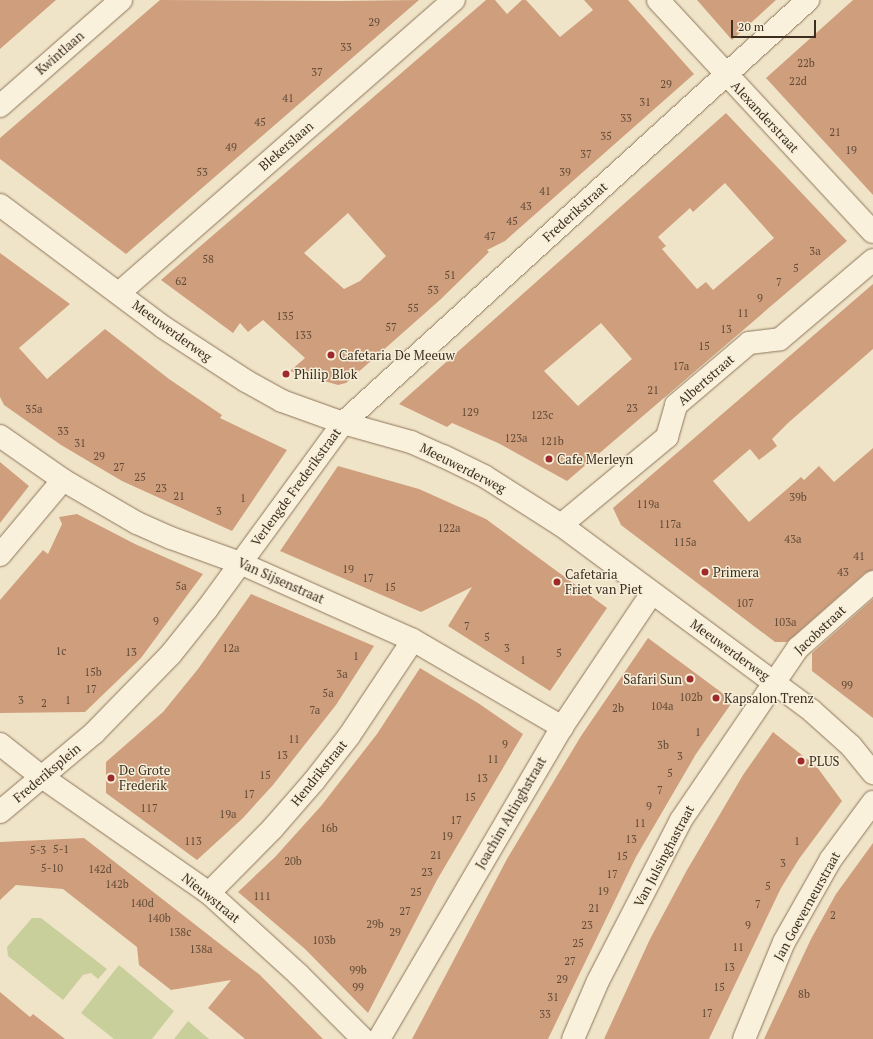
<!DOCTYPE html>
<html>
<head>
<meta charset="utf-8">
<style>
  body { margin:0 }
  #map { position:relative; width:873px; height:1039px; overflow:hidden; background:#f0e4c8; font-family:"PT Serif",serif }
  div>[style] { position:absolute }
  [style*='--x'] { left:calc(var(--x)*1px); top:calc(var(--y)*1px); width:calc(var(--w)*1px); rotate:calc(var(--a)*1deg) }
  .green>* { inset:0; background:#c9cf9b }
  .building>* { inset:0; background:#cf9f7d }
  .roads { filter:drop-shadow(0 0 1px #8d765c) drop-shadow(0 0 1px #8d765c) }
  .minor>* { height:22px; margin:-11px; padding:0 11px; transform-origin:11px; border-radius:11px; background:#faf1dc }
  .dots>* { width:11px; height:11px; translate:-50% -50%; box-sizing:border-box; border:2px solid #f7eed8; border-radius:50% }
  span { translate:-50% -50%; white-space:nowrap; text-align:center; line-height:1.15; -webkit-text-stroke:3px #f7eed8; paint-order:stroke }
  .number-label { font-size:11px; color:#624a37 }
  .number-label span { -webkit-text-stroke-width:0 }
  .street-label { font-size:13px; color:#3d2e20 }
  .poi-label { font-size:13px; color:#3d2e20 }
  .left { translate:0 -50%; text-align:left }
  .right { translate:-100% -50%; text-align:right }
  .scale { position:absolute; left:731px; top:20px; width:85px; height:18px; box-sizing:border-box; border:2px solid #3d2e20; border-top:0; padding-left:5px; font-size:12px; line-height:14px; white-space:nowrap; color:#3d2e20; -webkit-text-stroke:3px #f7eed8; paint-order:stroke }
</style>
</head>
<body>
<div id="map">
  <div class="green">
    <i style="clip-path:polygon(32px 918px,41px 918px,107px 969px,98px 979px,91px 973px,83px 975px,63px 1000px,8px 956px,7px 947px)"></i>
    <i style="clip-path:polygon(119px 965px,174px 1011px,152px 1039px,114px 1039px,81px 1013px)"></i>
    <i style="clip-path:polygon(188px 1021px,209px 1039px,174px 1039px)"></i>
  </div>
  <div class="building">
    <i style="clip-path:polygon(0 0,56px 0,0 49px)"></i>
    <i style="clip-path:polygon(160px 0,339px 1px,419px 0,126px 254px,0 159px,0 138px)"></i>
    <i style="clip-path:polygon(evenodd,486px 0,495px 0,507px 14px,522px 0,526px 0,560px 37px,593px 10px,584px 0,628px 0,694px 74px,505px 241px,487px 250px,489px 252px,441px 299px,346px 383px,338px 385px,290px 371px,305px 358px,263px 320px,248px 332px,240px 323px,233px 333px,161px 280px,486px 0,348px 213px,386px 256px,360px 281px,344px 289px,304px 253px,348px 213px)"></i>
    <i style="clip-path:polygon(697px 0,776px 0,732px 40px)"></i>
    <i style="clip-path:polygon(853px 0,873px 0,873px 195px,766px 78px)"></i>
    <i style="clip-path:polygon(evenodd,726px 113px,847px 241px,567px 481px,498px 443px,452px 423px,447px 427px,399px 404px,726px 113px,725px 183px,774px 238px,713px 290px,706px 282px,697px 289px,662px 249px,666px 246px,658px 237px,690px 208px,693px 212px,725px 183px,726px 113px,601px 323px,632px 359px,578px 406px,544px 371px,601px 323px)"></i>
    <i style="clip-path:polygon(0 253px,70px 304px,19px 348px,47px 379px,105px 329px,169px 379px,222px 415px,220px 418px,287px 450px,232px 531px,122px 481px,61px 445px,4px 405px,0 397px)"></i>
    <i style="clip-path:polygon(873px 284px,873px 349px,788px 423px,772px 439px,777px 446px,759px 460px,750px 449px,713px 481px,749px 522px,801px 477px,804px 480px,819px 466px,834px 482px,873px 448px,873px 570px,865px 573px,787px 642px,775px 642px,621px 525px,613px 508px)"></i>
    <i style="clip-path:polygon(0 462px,29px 486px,0 523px)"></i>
    <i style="clip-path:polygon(338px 466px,419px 489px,486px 519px,607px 608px,550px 691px,448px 626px,472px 587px,421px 612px,280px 551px)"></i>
    <i style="clip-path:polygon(77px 514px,135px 544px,203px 574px,141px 658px,85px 712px,0 713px,0 600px,43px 550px,48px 554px,62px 524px,59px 517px)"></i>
    <i style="clip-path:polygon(251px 594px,374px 646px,336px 705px,273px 785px,242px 819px,197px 860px,106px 793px,106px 762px,163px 712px,198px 669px)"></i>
    <i style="clip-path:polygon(873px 599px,873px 718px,812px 671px,812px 653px)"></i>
    <i style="clip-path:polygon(648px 638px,733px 701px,696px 754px,636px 857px,548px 1039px,412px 1039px,507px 859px,581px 736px)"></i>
    <i style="clip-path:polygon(420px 668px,478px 703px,523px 734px,437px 880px,368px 1013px,305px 949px,238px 892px,275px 857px,321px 806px,377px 734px)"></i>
    <i style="clip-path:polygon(773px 732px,817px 767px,842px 801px,799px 859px,781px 888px,709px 1039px,604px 1039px,650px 939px,687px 870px,743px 775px)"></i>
    <i style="clip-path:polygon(84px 838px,260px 975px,323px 1039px,245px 1039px,208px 1008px,231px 980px,171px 990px,139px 965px,137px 947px,63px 889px,16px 885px,0 900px,0 842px)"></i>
    <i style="clip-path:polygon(873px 843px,873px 1039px,764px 1039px,811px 939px,836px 894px)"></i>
    <i style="clip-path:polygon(0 992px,30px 1017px,33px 1014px,65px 1039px,0 1039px)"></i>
  </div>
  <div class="roads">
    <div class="minor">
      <i style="--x:658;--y:0;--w:316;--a:47.2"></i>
      <i style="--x:0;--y:106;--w:161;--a:-41.2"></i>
      <i style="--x:0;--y:205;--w:204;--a:36.8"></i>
      <i style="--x:163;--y:327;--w:99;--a:33"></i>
      <i style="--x:246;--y:381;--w:41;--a:29.1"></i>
      <i style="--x:282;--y:401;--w:65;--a:19.8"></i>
      <i style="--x:343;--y:423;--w:71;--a:15.6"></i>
      <i style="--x:411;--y:442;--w:35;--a:24"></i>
      <i style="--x:443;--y:456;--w:46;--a:26"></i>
      <i style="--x:484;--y:476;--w:91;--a:32.5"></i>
      <i style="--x:561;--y:525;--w:312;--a:36.5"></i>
      <i style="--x:812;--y:711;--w:52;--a:41.9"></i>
      <i style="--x:851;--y:746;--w:35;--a:51"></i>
      <i style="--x:119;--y:293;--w:445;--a:-41.2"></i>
      <i style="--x:0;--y:436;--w:77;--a:34.9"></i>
      <i style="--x:63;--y:480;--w:86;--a:30.2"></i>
      <i style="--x:137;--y:523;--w:37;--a:24"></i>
      <i style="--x:171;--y:538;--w:73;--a:19.9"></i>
      <i style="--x:240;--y:563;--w:189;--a:24"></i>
      <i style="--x:413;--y:640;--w:173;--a:30.3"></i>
      <i style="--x:561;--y:525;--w:138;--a:-39.7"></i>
      <i style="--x:667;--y:437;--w:33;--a:-74"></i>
      <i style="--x:676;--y:405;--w:96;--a:-40.3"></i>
      <i style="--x:749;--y:343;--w:31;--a:-7"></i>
      <i style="--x:780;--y:339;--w:122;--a:-40.3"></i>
      <i style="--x:0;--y:555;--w:98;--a:-50"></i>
      <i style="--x:0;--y:744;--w:53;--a:38.2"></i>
      <i style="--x:42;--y:777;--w:203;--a:34.8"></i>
      <i style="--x:209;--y:893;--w:122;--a:42.3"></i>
      <i style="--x:299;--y:975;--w:91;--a:45"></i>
      <i style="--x:0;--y:812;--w:123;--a:-40"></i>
      <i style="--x:94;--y:733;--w:110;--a:-45.7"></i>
      <i style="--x:171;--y:654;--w:58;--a:-51.3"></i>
      <i style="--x:207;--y:609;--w:230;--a:-53.8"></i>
      <i style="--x:343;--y:423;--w:629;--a:-42.29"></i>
      <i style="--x:209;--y:893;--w:91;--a:-45.4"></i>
      <i style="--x:273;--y:828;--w:62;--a:-48.9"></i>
      <i style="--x:314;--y:781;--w:57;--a:-52.1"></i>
      <i style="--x:349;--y:736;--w:115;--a:-56.3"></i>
      <i style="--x:379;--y:1039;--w:362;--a:-59.6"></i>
      <i style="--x:562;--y:727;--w:161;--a:-56.1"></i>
      <i style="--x:573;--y:1039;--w:63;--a:-66.7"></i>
      <i style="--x:598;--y:981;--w:181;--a:-62.7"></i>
      <i style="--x:681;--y:820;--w:208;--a:-55.8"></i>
      <i style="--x:798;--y:648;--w:100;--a:-41.3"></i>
      <i style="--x:744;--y:1039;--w:105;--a:-67.6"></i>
      <i style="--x:784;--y:942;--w:95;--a:-60.5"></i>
      <i style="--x:831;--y:859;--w:71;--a:-53.6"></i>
    </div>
  </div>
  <div class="dots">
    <i style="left:331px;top:355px;background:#9e2a2b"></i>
    <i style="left:286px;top:374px;background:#9e2a2b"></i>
    <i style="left:549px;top:459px;background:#9e2a2b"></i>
    <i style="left:705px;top:572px;background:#9e2a2b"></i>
    <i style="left:557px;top:582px;background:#9e2a2b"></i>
    <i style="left:690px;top:679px;background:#9e2a2b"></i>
    <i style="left:716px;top:698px;background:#9e2a2b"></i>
    <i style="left:801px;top:761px;background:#9e2a2b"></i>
    <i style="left:111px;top:778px;background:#9e2a2b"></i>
  </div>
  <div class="number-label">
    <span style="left:374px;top:22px">29</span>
    <span style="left:346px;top:47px">33</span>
    <span style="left:806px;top:63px">22b</span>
    <span style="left:317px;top:72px">37</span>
    <span style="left:798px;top:81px">22d</span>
    <span style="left:666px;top:84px">29</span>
    <span style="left:288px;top:98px">41</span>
    <span style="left:645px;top:102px">31</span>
    <span style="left:626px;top:118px">33</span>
    <span style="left:260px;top:122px">45</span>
    <span style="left:835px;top:132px">21</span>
    <span style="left:606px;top:136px">35</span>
    <span style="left:231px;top:147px">49</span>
    <span style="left:851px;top:150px">19</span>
    <span style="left:586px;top:154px">37</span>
    <span style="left:202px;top:172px">53</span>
    <span style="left:565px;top:172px">39</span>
    <span style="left:545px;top:191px">41</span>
    <span style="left:526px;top:206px">43</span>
    <span style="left:512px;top:221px">45</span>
    <span style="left:490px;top:236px">47</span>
    <span style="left:815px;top:251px">3a</span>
    <span style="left:208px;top:259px">58</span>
    <span style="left:796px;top:268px">5</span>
    <span style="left:450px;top:275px">51</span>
    <span style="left:181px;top:281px">62</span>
    <span style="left:779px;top:282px">7</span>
    <span style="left:433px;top:290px">53</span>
    <span style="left:760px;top:298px">9</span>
    <span style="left:413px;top:308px">55</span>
    <span style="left:743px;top:313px">11</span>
    <span style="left:285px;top:316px">135</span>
    <span style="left:391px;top:327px">57</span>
    <span style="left:726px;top:329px">13</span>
    <span style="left:303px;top:335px">133</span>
    <span style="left:704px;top:346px">15</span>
    <span style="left:681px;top:366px">17a</span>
    <span style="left:653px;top:390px">21</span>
    <span style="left:632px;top:408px">23</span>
    <span style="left:34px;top:409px">35a</span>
    <span style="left:470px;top:412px">129</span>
    <span style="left:542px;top:415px">123c</span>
    <span style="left:63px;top:431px">33</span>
    <span style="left:516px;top:438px">123a</span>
    <span style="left:552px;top:441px">121b</span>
    <span style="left:80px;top:443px">31</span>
    <span style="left:99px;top:456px">29</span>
    <span style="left:119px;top:467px">27</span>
    <span style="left:140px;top:477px">25</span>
    <span style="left:161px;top:488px">23</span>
    <span style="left:179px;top:496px">21</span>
    <span style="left:798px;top:497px">39b</span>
    <span style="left:243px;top:498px">1</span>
    <span style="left:648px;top:504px">119a</span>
    <span style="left:219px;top:511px">3</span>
    <span style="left:670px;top:524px">117a</span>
    <span style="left:449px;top:528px">122a</span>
    <span style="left:793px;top:539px">43a</span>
    <span style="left:685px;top:542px">115a</span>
    <span style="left:859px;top:556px">41</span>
    <span style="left:348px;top:569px">19</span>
    <span style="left:843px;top:572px">43</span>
    <span style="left:368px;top:578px">17</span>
    <span style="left:181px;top:586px">5a</span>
    <span style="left:390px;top:587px">15</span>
    <span style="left:745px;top:603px">107</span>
    <span style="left:156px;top:621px">9</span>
    <span style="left:785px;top:622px">103a</span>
    <span style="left:467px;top:626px">7</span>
    <span style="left:487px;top:637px">5</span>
    <span style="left:231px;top:648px">12a</span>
    <span style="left:507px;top:648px">3</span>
    <span style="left:61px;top:651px">1c</span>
    <span style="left:131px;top:652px">13</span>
    <span style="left:559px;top:653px">5</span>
    <span style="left:356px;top:656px">1</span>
    <span style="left:523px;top:660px">1</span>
    <span style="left:93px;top:672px">15b</span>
    <span style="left:342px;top:674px">3a</span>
    <span style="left:847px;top:685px">99</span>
    <span style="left:91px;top:689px">17</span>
    <span style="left:328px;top:693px">5a</span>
    <span style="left:691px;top:697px">102b</span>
    <span style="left:21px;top:700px">3</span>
    <span style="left:68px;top:700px">1</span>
    <span style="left:44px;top:703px">2</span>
    <span style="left:662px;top:706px">104a</span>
    <span style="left:618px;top:708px">2b</span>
    <span style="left:315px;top:710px">7a</span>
    <span style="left:698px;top:732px">1</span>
    <span style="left:294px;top:739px">11</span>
    <span style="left:505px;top:744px">9</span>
    <span style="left:663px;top:745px">3b</span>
    <span style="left:282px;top:755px">13</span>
    <span style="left:680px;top:756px">3</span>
    <span style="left:493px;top:759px">11</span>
    <span style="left:670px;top:773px">5</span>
    <span style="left:265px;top:775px">15</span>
    <span style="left:482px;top:778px">13</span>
    <span style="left:660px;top:790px">7</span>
    <span style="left:249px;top:794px">17</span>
    <span style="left:470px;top:797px">15</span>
    <span style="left:649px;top:806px">9</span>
    <span style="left:149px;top:808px">117</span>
    <span style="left:228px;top:814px">19a</span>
    <span style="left:456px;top:820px">17</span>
    <span style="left:640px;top:823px">11</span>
    <span style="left:329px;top:828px">16b</span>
    <span style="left:447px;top:836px">19</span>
    <span style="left:631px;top:839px">13</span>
    <span style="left:193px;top:841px">113</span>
    <span style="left:797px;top:841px">1</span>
    <span style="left:61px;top:849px">5-1</span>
    <span style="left:38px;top:850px">5-3</span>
    <span style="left:436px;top:855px">21</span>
    <span style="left:622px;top:856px">15</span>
    <span style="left:293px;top:861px">20b</span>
    <span style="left:783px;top:863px">3</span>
    <span style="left:52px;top:868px">5-10</span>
    <span style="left:100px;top:869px">142d</span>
    <span style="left:427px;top:872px">23</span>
    <span style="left:612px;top:874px">17</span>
    <span style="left:117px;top:884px">142b</span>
    <span style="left:768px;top:886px">5</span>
    <span style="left:603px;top:891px">19</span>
    <span style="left:416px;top:892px">25</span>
    <span style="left:262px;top:896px">111</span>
    <span style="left:142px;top:903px">140d</span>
    <span style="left:758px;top:904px">7</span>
    <span style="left:594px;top:908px">21</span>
    <span style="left:405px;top:911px">27</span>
    <span style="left:833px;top:915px">2</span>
    <span style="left:159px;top:918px">140b</span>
    <span style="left:375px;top:924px">29b</span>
    <span style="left:587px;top:925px">23</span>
    <span style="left:748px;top:925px">9</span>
    <span style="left:180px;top:932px">138c</span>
    <span style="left:395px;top:932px">29</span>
    <span style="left:324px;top:940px">103b</span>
    <span style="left:578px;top:943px">25</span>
    <span style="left:738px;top:947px">11</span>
    <span style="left:201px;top:949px">138a</span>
    <span style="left:570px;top:961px">27</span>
    <span style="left:729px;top:967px">13</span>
    <span style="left:358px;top:970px">99b</span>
    <span style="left:562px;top:979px">29</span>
    <span style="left:358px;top:987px">99</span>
    <span style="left:719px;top:987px">15</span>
    <span style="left:804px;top:994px">8b</span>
    <span style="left:553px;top:997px">31</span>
    <span style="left:707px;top:1013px">17</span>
    <span style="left:545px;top:1014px">33</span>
  </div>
  <div class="street-label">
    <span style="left:60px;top:53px;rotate:-41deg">Kwintlaan</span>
    <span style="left:765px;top:117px;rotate:47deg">Alexanderstraat</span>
    <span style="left:286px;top:146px;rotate:-41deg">Blekerslaan</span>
    <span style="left:575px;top:212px;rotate:-42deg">Frederikstraat</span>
    <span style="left:172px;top:331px;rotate:36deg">Meeuwerderweg</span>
    <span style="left:706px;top:380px;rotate:-41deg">Albertstraat</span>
    <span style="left:463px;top:468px;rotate:27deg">Meeuwerderweg</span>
    <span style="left:296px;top:487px;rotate:-54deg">Verlengde Frederikstraat</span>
    <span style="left:281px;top:581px;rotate:24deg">Van Sijsenstraat</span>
    <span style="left:820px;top:630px;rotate:-43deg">Jacobstraat</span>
    <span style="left:730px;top:650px;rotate:36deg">Meeuwerderweg</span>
    <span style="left:47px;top:773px;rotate:-40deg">Frederiksplein</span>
    <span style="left:319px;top:773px;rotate:-51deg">Hendrikstraat</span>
    <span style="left:511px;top:813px;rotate:-60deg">Joachim Altinghstraat</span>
    <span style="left:664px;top:856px;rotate:-62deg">Van Julsinghastraat</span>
    <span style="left:211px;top:898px;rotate:39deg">Nieuwstraat</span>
    <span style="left:807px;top:906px;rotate:-61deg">Jan Goeverneurstraat</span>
  </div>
  <div class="poi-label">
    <span class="left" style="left:339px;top:355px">Cafetaria De Meeuw</span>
    <span class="left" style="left:294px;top:374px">Philip Blok</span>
    <span class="left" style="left:557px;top:459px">Cafe Merleyn</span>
    <span class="left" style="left:713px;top:572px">Primera</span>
    <span class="left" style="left:565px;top:582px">Cafetaria<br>Friet van Piet</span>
    <span class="right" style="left:682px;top:679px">Safari Sun</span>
    <span class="left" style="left:724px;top:698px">Kapsalon Trenz</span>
    <span class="left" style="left:809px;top:761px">PLUS</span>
    <span class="left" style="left:119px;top:778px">De Grote<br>Frederik</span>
  </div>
  <div class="scale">20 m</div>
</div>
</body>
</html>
